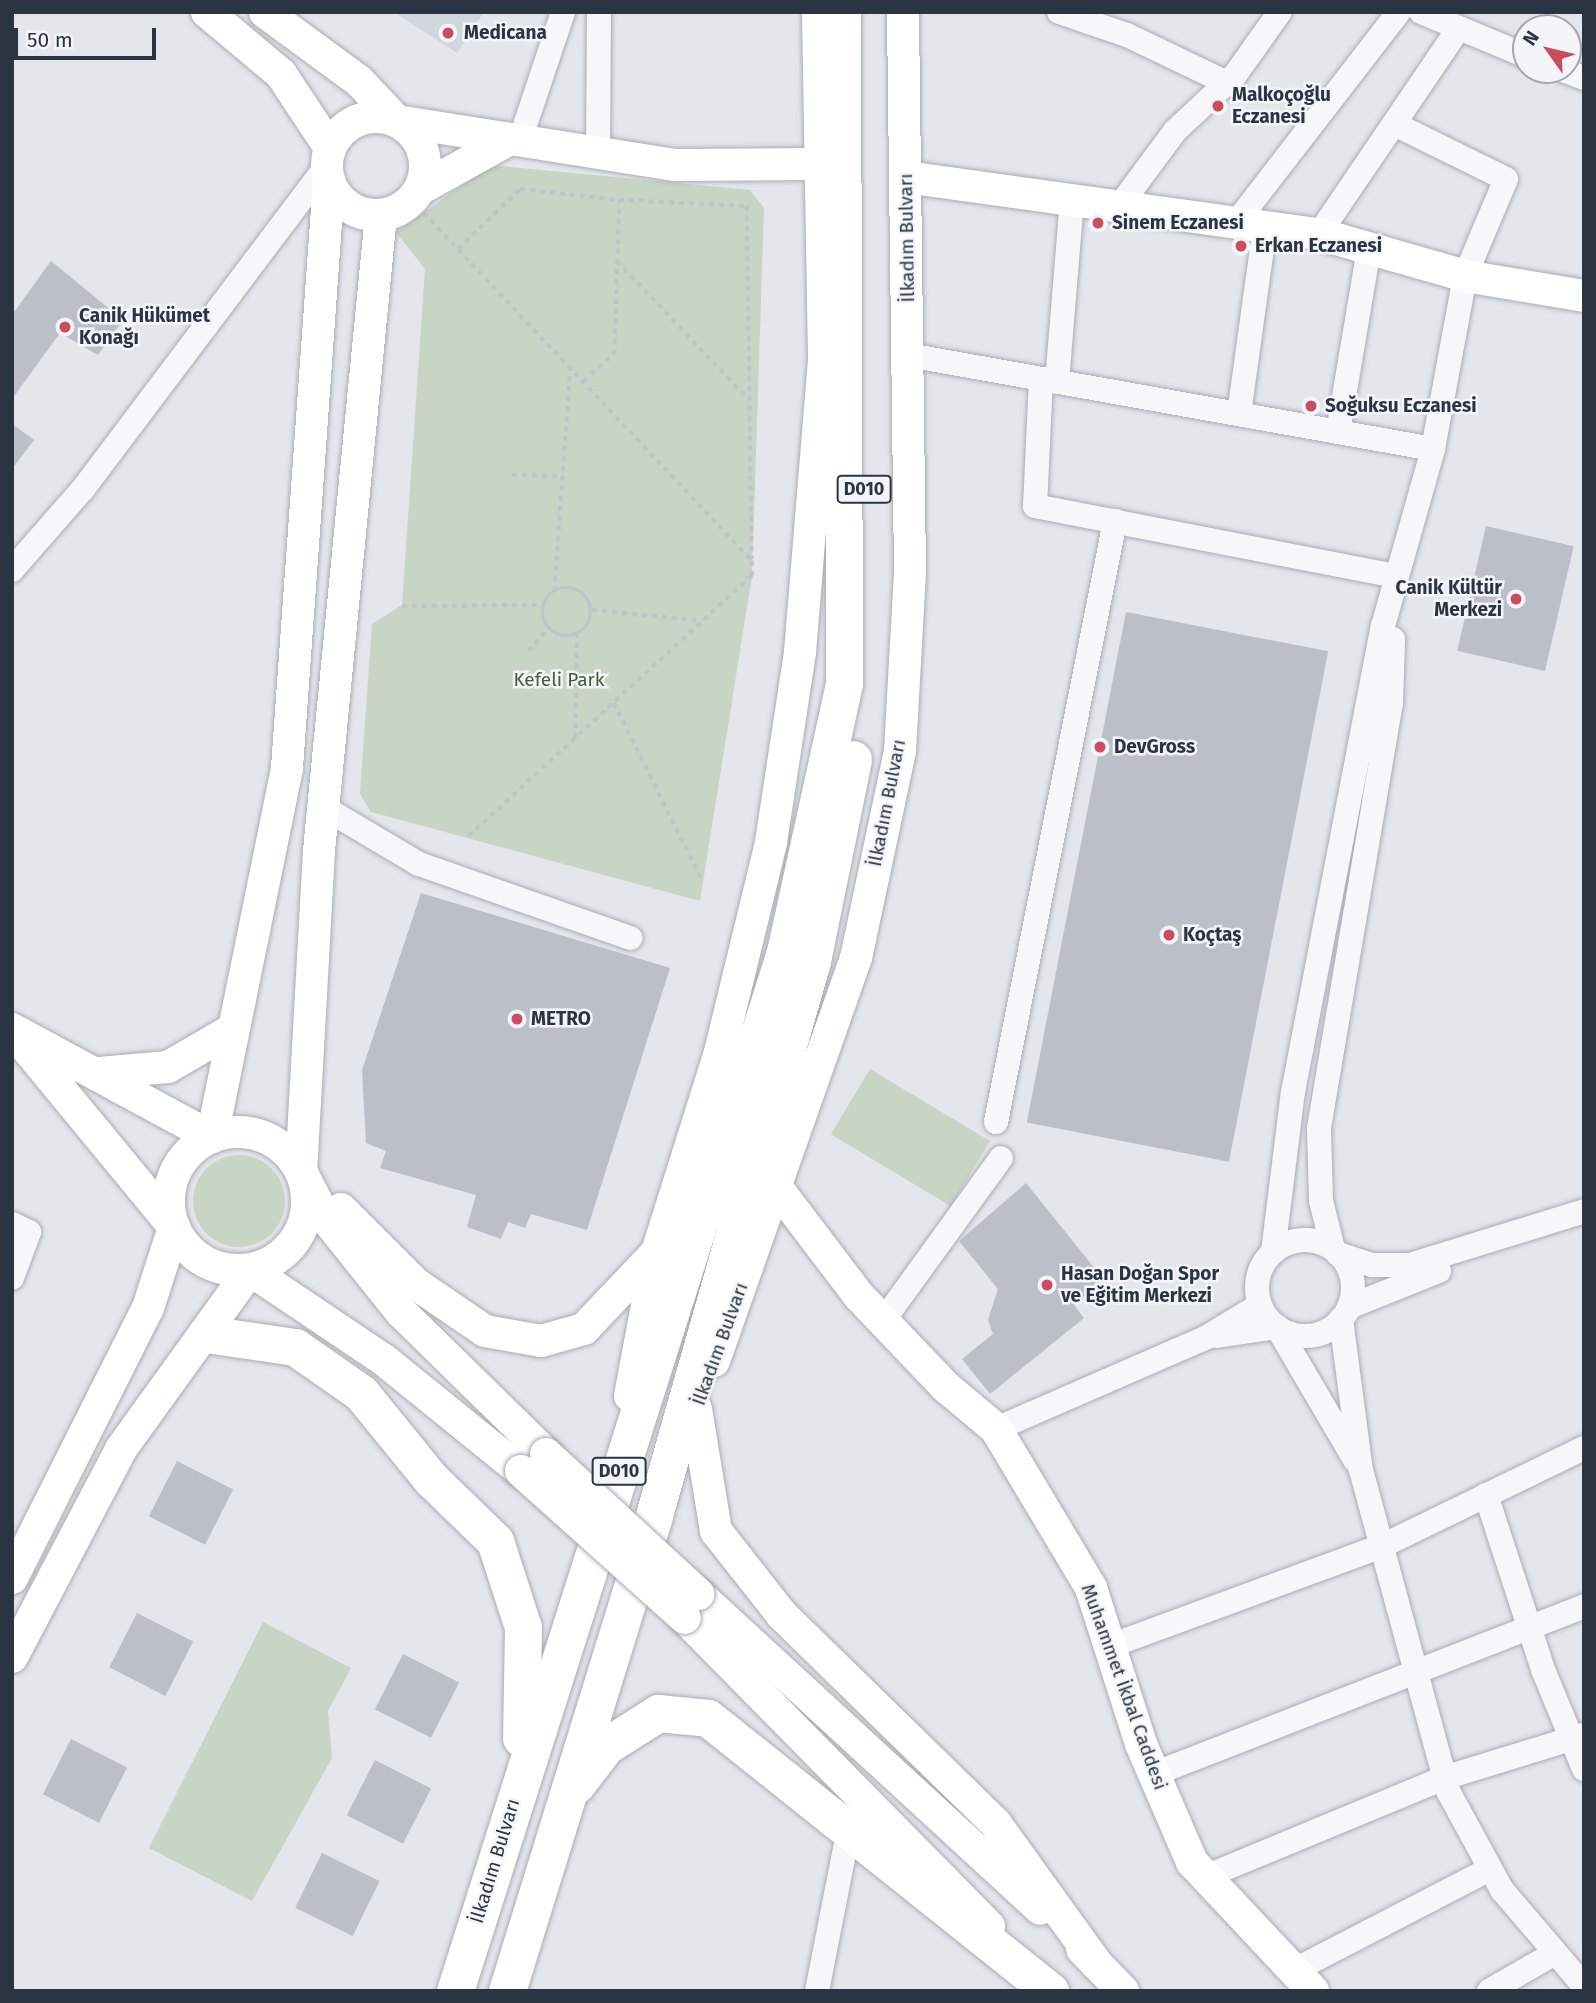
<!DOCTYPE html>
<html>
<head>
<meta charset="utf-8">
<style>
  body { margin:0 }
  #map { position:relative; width:1596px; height:2003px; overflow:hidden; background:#e3e6eb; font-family:"Fira Sans",sans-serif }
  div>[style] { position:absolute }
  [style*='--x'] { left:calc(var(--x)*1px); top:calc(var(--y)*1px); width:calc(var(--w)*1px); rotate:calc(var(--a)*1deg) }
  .built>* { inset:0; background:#d1d5dd }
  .green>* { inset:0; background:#c8d4c4; transform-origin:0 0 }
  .round { border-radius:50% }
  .building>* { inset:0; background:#babfc8; transform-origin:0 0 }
  .path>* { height:3.5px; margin-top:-1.75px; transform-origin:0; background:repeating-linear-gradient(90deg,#c1c4ca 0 5px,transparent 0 10px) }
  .path>.ring { margin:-1.75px; padding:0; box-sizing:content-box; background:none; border:3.5px solid #c1c4ca; border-radius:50% }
  .roads { filter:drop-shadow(0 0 2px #a8adb5) drop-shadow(0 0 2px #a8adb5) }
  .minor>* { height:24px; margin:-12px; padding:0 12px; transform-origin:12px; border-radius:12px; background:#f6f7f9 }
  .minor>.ring { margin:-12px; padding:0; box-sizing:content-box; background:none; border:24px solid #f6f7f9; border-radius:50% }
  .major>* { height:32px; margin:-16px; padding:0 16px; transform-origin:16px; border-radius:16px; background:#fff }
  .major>.ring { margin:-16px; padding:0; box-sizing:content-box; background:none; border:32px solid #fff; border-radius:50% }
  .highway>* { height:37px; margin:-18.5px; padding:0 18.5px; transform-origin:18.5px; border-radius:18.5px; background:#fff }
  .bridges { filter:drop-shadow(0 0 2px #a2aab6) drop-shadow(0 0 2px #a2aab6) }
  .major-bridge>* { height:32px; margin:-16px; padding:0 16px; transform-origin:16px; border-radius:16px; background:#fff }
  .dots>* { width:19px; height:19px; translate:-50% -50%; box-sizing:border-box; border:4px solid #f3f5f8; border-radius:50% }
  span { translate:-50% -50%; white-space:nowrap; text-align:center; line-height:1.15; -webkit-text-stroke:5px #f3f5f8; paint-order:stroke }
  .shield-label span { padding:2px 5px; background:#f3f5f8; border:2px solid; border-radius:5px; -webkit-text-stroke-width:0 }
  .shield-label { font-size:18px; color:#2b3443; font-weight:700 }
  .poi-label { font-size:19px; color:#2b3443; font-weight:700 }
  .left { translate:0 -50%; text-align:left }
  .right { translate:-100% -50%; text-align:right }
  .street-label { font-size:19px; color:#2b3443 }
  .park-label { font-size:19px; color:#405e39 }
  .frame { position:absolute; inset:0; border:14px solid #2b3443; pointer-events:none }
  .north { position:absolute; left:1512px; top:14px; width:70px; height:70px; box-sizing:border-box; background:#f3f5f8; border:2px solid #a3a8b0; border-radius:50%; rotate:304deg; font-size:19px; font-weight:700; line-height:28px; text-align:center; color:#2b3443 }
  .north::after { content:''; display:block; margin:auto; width:24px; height:32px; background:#cc4c5f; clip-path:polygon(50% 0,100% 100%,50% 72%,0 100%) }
  .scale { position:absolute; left:14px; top:28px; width:142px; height:32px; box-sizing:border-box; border:4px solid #2b3443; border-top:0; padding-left:9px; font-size:21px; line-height:24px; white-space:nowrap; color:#2b3443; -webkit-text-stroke:5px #f3f5f8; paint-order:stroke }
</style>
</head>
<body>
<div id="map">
  <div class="built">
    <i style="clip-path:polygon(394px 12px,484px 12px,457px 53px)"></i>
  </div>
  <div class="green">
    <i style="clip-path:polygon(491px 165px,750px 190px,764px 208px,752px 576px,700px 901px,371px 812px,360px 794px,372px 624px,402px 605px,425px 269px,396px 232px)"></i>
    <i style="left:870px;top:1069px;width:140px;height:76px;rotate:31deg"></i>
    <i class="round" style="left:193px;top:1155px;width:92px;height:92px"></i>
    <i style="clip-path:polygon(263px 1622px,351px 1668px,328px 1711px,332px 1758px,252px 1901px,149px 1848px)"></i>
  </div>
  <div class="building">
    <i style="clip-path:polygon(51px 261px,123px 320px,98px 355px,60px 333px,12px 399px,12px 315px)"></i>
    <i style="clip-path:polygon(12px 424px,34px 440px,12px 469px)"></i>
    <i style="left:1486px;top:526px;width:90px;height:128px;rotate:13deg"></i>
    <i style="left:1126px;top:612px;width:206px;height:520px;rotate:11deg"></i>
    <i style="clip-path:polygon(421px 893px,670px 968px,587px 1230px,531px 1214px,525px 1228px,508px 1222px,501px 1239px,467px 1227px,476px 1195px,380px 1168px,386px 1151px,366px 1143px,362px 1070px)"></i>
    <i style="clip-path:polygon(1026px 1183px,1104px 1280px,1074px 1305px,1084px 1318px,990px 1394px,962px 1359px,993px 1334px,988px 1320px,998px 1289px,959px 1241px)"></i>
    <i style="left:177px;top:1461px;width:63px;height:62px;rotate:27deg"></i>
    <i style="left:137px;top:1613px;width:63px;height:61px;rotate:27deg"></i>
    <i style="left:403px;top:1654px;width:63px;height:62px;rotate:27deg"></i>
    <i style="left:71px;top:1739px;width:63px;height:62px;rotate:27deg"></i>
    <i style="left:375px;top:1760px;width:63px;height:62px;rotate:27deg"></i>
    <i style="left:322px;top:1853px;width:64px;height:61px;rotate:26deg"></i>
  </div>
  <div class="path">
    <i style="--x:424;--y:213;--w:478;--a:46.7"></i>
    <i style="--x:752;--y:561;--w:15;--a:90"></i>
    <i style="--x:752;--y:576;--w:387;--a:137.4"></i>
    <i style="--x:458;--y:249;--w:86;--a:-44.1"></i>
    <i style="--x:520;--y:189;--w:100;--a:6.3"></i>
    <i style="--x:617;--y:261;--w:190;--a:46.5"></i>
    <i style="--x:583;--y:381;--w:41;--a:-41.1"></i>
    <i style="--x:614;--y:354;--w:154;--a:-88.1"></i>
    <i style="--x:619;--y:200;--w:128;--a:2.7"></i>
    <i style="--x:747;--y:206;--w:353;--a:89.2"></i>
    <i style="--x:512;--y:475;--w:50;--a:1.1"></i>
    <i class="ring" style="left:543px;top:588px;width:44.5px;height:44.5px"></i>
    <i style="--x:554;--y:591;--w:224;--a:-85.9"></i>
    <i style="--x:402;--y:606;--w:141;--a:-0.4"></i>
    <i style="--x:592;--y:610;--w:111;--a:5.7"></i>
    <i style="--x:528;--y:651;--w:30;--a:-48"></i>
    <i style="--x:614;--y:703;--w:200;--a:63.6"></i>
    <i style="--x:575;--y:738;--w:103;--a:-88.9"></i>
  </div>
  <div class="roads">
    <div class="minor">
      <i style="--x:1059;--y:12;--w:72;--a:18.7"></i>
      <i style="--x:1127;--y:35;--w:111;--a:25.6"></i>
      <i style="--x:1421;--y:12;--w:114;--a:22.7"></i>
      <i style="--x:1563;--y:70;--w:22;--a:21"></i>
      <i style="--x:520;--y:140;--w:135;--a:-71.4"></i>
      <i style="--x:598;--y:153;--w:141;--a:-89.6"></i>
      <i style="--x:1121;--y:204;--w:91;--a:-53.5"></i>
      <i style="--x:1175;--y:131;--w:82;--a:-43"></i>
      <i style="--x:1235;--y:75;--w:77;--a:-54.5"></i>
      <i style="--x:1235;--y:224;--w:268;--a:-52.3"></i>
      <i style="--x:1319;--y:234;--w:249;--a:-55.8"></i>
      <i style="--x:908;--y:355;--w:533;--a:10.15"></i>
      <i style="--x:1041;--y:379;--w:127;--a:92.7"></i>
      <i style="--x:1035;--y:506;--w:367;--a:11"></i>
      <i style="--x:1057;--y:382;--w:185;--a:-85.3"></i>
      <i style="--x:1239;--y:414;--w:189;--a:-82.1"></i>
      <i style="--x:1338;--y:432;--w:187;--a:-80.4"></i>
      <i style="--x:12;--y:570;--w:108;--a:-48.8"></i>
      <i style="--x:83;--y:489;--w:406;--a:-53"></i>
      <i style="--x:323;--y:807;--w:112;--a:30.7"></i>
      <i style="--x:419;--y:864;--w:224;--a:19.3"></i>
      <i style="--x:996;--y:1122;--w:613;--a:-78.8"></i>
      <i style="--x:12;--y:1224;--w:19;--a:25"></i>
      <i style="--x:29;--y:1232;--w:49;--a:110.3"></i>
      <i class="ring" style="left:1257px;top:1240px;width:72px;height:72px"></i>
      <i style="--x:1333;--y:1249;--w:49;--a:-104"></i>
      <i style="--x:1321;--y:1201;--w:73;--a:-91.6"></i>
      <i style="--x:1319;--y:1128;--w:430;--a:-80.4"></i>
      <i style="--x:1391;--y:704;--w:65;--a:-88.2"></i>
      <i style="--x:1273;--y:1252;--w:161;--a:-82.9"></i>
      <i style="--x:1293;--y:1092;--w:475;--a:-79.1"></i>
      <i style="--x:1383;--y:626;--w:184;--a:-74.2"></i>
      <i style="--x:1433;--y:449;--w:176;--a:-79.5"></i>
      <i style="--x:1465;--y:276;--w:105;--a:-67.1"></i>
      <i style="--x:1506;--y:179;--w:125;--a:-153.8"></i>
      <i style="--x:1338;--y:1254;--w:36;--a:18"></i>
      <i style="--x:1372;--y:1265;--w:38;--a:0"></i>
      <i style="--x:1410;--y:1265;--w:182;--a:-17.2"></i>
      <i style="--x:1349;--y:1307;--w:97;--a:-21.8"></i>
      <i style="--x:1341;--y:1319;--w:152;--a:82.5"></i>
      <i style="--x:1361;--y:1470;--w:333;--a:74.8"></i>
      <i style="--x:1448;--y:1791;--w:113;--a:61.4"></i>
      <i style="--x:1502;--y:1890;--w:126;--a:49.5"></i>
      <i style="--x:883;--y:1321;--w:201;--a:-54.1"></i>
      <i style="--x:1217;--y:1336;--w:61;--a:-8.5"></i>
      <i style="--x:1277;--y:1327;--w:154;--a:59.6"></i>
      <i style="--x:996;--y:1429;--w:228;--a:-23.5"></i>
      <i style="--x:1205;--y:1338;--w:64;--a:-31"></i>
      <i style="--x:1486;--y:1495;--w:186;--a:71.9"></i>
      <i style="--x:1544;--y:1672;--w:105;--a:67.6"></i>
      <i style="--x:1110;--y:1646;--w:290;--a:-20.2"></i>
      <i style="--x:1382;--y:1546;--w:225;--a:-25.9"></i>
      <i style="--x:1154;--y:1774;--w:462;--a:-21.3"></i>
      <i style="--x:1205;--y:1877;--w:259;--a:-22.5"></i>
      <i style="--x:1444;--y:1778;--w:146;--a:-17.1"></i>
      <i style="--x:1293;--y:1971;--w:222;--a:-27.4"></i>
      <i style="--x:817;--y:1991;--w:166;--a:-78.9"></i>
      <i style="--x:1489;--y:1991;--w:76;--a:-29.9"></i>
    </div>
    <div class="major">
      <i style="--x:207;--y:12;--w:97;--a:40"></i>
      <i style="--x:281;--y:74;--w:89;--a:56.5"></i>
      <i style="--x:265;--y:12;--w:117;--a:36.3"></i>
      <i style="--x:359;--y:81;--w:55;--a:46.5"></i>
      <i style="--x:397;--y:121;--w:282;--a:9"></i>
      <i style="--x:676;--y:165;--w:145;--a:-0.4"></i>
      <i class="ring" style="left:327px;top:117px;width:66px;height:66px"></i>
      <i style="--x:906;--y:177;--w:417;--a:7.9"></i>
      <i style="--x:1319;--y:234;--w:152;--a:16"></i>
      <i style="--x:1465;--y:276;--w:121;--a:9.5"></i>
      <i style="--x:420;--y:189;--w:103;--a:-29.1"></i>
      <i style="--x:381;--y:215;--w:639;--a:95.57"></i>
      <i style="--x:319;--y:851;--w:321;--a:93.2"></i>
      <i style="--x:301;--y:1171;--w:51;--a:62.9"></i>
      <i style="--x:324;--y:1216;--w:123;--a:51.3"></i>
      <i style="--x:401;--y:1312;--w:203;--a:44.4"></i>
      <i style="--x:12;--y:1029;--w:227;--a:28.4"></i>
      <i style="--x:212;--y:1137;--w:377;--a:-78.5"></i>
      <i style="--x:287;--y:768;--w:589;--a:-85.91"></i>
      <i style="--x:99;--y:1073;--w:69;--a:-5"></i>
      <i style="--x:168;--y:1067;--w:72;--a:-30.1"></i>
      <i class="ring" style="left:169px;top:1132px;width:106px;height:106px"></i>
      <i style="--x:777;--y:1188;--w:136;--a:52.8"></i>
      <i style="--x:859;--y:1296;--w:126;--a:46.3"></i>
      <i style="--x:946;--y:1387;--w:65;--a:40"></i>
      <i style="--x:996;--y:1429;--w:185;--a:59.1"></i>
      <i style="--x:1091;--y:1588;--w:164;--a:72.2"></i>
      <i style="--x:1141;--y:1744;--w:129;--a:66.6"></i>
      <i style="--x:1192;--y:1862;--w:177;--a:46.8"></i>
      <i style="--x:341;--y:1209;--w:106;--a:45"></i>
      <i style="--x:416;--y:1284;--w:83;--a:34.3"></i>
      <i style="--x:485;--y:1331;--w:57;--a:10.1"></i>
      <i style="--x:541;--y:1341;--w:45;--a:-15.6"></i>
      <i style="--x:584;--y:1329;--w:106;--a:-46.5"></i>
      <i style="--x:714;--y:1361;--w:427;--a:-70.6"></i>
      <i style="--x:856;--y:958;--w:212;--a:-78"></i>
      <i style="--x:900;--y:751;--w:179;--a:-86.8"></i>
      <i style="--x:910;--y:572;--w:560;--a:-90.72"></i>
      <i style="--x:630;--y:1396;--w:147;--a:-79.4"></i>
      <i style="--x:657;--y:1252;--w:210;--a:-72.5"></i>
      <i style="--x:720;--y:1052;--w:216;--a:-76.3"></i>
      <i style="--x:771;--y:842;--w:192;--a:-81.3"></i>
      <i style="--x:800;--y:652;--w:296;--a:-85.3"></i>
      <i style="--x:824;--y:357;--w:345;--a:-91"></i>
      <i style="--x:696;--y:1409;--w:124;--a:80.7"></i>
      <i style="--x:716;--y:1531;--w:107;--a:51.8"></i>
      <i style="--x:782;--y:1615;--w:299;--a:44.3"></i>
      <i style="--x:996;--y:1824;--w:173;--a:54.2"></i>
      <i style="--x:12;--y:1578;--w:302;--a:-63.3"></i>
      <i style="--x:148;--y:1308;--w:85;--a:-72.2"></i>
      <i style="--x:174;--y:1227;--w:245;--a:-129.5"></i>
      <i style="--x:698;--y:1594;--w:465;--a:42.6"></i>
      <i style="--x:685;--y:1618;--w:433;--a:45.4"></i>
      <i style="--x:12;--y:1657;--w:235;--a:-62.3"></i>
      <i style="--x:121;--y:1449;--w:221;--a:-54.2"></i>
      <i style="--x:250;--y:1270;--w:161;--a:33.9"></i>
      <i style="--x:384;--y:1360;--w:176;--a:39"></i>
      <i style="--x:1082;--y:1949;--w:59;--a:45.7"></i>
    </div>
    <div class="highway">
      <i style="--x:206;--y:1334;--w:90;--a:8.3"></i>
      <i style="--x:295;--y:1347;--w:80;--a:34.9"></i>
      <i style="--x:361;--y:1393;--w:111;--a:50.9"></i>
      <i style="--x:431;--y:1479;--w:89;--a:44.1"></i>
      <i style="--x:495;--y:1541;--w:90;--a:72"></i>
      <i style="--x:523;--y:1627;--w:111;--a:91"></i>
      <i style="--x:576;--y:1785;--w:49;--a:-52.4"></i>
      <i style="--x:606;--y:1746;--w:62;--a:-32.4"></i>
      <i style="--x:658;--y:1713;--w:50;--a:5.7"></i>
      <i style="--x:708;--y:1718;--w:438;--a:38.6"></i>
      <i style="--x:455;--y:1991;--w:1090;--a:-72.38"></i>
      <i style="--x:785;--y:952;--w:274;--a:-77.6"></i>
      <i style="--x:844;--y:684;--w:672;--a:-90.17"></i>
      <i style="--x:507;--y:1991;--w:498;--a:-72.8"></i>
      <i style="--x:654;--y:1515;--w:576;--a:-74.08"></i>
      <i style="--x:812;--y:961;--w:206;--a:-78.5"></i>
    </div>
  </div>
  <div class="bridges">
    <div class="major-bridge">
      <i style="--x:546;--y:1454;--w:207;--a:42.6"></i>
      <i style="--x:521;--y:1471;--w:220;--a:41.9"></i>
    </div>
  </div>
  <div class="dots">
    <i style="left:448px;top:33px;background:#cc4c5f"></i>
    <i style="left:1218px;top:106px;background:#cc4c5f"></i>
    <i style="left:1098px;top:223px;background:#cc4c5f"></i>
    <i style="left:1241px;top:246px;background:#cc4c5f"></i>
    <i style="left:65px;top:327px;background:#cc4c5f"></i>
    <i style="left:1311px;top:406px;background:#cc4c5f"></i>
    <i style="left:1516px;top:599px;background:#cc4c5f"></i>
    <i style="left:1100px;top:747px;background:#cc4c5f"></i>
    <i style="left:1169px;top:935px;background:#cc4c5f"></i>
    <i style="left:517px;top:1019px;background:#cc4c5f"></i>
    <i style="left:1047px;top:1285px;background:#cc4c5f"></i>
  </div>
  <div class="shield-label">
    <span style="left:864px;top:489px">D010</span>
    <span style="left:619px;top:1471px">D010</span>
  </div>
  <div class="poi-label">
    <span class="left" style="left:464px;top:33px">Medicana</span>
    <span class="left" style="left:1232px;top:106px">Malkoçoğlu<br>Eczanesi</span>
    <span class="left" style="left:1112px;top:223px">Sinem Eczanesi</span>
    <span class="left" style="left:1255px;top:246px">Erkan Eczanesi</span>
    <span class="left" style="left:79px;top:327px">Canik Hükümet<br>Konağı</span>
    <span class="left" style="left:1325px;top:406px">Soğuksu Eczanesi</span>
    <span class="right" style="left:1502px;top:599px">Canik Kültür<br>Merkezi</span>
    <span class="left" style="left:1114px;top:747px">DevGross</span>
    <span class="left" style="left:1183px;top:935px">Koçtaş</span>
    <span class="left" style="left:531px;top:1019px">METRO</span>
    <span class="left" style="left:1061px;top:1285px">Hasan Doğan Spor<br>ve Eğitim Merkezi</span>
  </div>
  <div class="street-label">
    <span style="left:907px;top:238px;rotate:-91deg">İlkadım Bulvarı</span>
    <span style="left:887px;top:803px;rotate:-79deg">İlkadım Bulvarı</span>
    <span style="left:720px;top:1344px;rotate:-70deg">İlkadım Bulvarı</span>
    <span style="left:1124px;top:1687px;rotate:70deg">Muhammet İkbal Caddesi</span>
    <span style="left:495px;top:1861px;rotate:-73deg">İlkadım Bulvarı</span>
  </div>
  <div class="park-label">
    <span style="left:559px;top:680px">Kefeli Park</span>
  </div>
  <div class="frame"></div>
  <div class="north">N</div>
  <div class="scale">50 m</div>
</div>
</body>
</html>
